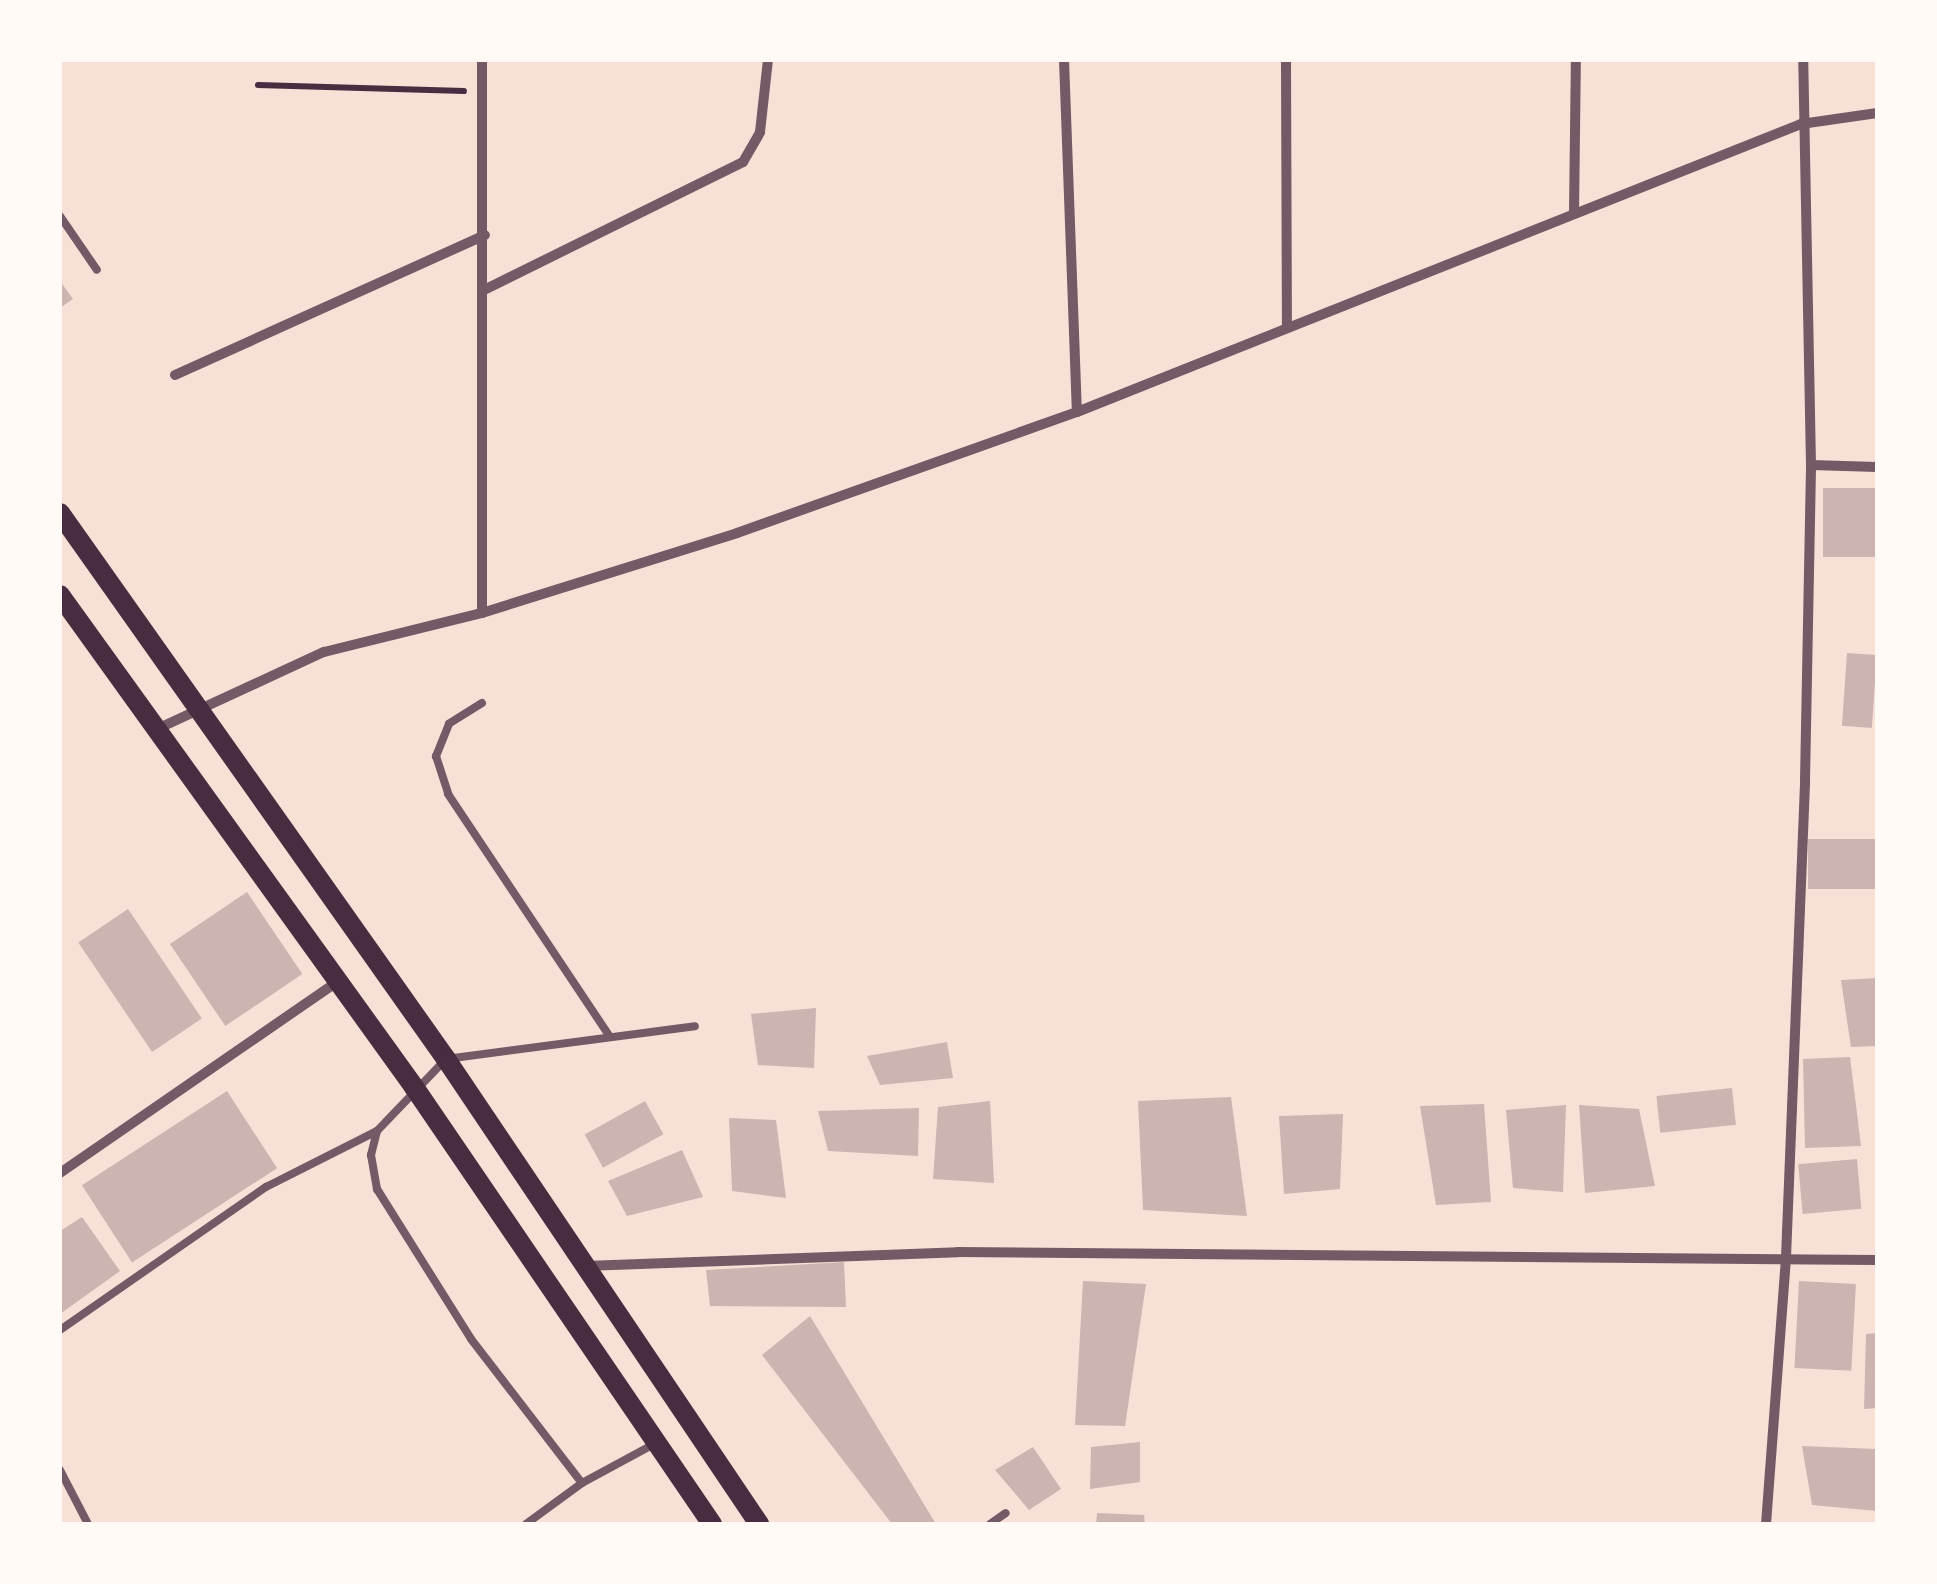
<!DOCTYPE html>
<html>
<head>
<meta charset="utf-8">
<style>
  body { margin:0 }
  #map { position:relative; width:1937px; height:1584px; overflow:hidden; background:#f7e1d7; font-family:"Work Sans",sans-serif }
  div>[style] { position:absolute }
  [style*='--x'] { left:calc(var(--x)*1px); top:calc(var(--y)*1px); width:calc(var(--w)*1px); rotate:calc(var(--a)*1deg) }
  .building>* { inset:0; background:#ccb4b1; transform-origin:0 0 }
  .path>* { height:6px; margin:-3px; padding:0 3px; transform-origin:3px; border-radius:3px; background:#4a2c40 }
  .service>* { height:8px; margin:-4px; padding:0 4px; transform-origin:4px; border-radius:4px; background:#755966 }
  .minor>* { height:10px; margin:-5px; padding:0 5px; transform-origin:5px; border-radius:5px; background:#755966 }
  .secondary>* { height:20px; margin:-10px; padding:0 10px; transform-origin:10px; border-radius:10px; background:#4a2c40 }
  span { translate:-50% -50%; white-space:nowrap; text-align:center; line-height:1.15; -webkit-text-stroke:8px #fffaf5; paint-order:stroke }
  .frame { position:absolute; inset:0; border:62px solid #fffaf5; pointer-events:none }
</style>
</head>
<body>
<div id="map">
  <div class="building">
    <i style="clip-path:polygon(60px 281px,73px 299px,60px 308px)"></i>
    <i style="left:1877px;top:488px;width:69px;height:54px;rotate:90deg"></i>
    <i style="left:1847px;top:653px;width:30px;height:73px;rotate:4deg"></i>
    <i style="left:1877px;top:839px;width:50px;height:69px;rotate:90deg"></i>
    <i style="left:247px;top:892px;width:99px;height:93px;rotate:56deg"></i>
    <i style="left:128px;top:909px;width:132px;height:60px;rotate:56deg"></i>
    <i style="clip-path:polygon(1877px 978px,1877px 1046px,1851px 1047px,1841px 980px)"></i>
    <i style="clip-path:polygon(816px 1008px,814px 1068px,758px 1065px,751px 1014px)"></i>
    <i style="clip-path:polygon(947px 1042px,953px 1078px,880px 1085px,867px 1056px)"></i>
    <i style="clip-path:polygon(1850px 1057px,1861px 1146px,1805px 1148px,1803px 1059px)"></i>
    <i style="left:1732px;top:1088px;width:37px;height:76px;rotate:84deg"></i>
    <i style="left:227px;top:1091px;width:92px;height:173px;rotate:57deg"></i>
    <i style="clip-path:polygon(1231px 1097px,1247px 1216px,1143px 1210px,1138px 1101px)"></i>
    <i style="left:645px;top:1101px;width:38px;height:69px;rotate:61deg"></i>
    <i style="clip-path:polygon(990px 1101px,994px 1183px,933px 1179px,938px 1107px)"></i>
    <i style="clip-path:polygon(1484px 1104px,1491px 1202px,1436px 1205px,1420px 1106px)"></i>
    <i style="clip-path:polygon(1566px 1105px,1563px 1192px,1513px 1188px,1506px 1110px)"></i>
    <i style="clip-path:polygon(1579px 1105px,1639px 1109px,1655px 1186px,1585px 1193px)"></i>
    <i style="clip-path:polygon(919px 1108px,918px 1156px,828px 1151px,818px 1111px)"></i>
    <i style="clip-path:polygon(1343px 1114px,1340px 1189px,1284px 1194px,1279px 1116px)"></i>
    <i style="clip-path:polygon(729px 1118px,776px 1120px,786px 1198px,732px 1191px)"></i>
    <i style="clip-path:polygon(682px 1150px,703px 1197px,627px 1216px,608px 1181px)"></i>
    <i style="left:1857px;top:1159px;width:50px;height:59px;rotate:85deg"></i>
    <i style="clip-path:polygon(82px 1217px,120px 1271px,60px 1314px,60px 1231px)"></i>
    <i style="clip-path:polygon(844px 1262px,846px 1307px,710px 1306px,706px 1270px)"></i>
    <i style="clip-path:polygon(1083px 1281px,1146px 1284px,1125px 1426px,1075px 1425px)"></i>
    <i style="left:1799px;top:1281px;width:57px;height:87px;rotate:3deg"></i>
    <i style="clip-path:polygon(810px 1316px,936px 1524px,892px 1524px,762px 1355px)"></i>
    <i style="clip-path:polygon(1877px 1333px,1877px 1408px,1864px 1409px,1866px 1334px)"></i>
    <i style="clip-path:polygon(1140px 1442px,1140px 1482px,1090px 1489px,1091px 1447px)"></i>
    <i style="clip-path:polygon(1802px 1446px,1877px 1449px,1877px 1511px,1812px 1505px)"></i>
    <i style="clip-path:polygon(1033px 1447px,1061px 1489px,1029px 1510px,995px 1470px)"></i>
    <i style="clip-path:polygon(1097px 1513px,1144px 1515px,1145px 1524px,1096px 1524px)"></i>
  </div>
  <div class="path">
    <i style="--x:258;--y:85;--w:206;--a:1.7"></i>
  </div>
  <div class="service">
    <i style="--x:60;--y:216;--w:65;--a:55.6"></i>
    <i style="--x:482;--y:703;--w:39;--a:148"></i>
    <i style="--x:449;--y:724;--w:35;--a:112"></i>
    <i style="--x:436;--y:756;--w:40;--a:72"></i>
    <i style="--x:448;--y:794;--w:290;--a:56.3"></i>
    <i style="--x:377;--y:1131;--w:25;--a:104"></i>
    <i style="--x:371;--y:1155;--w:35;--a:80"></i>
    <i style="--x:377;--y:1189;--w:177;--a:57.9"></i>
    <i style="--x:471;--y:1339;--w:182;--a:52.4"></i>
    <i style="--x:60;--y:1330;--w:251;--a:-34.8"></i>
    <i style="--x:266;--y:1187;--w:124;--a:-26.8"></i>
    <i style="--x:377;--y:1131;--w:100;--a:-46.2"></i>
    <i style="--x:446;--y:1059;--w:251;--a:-7.5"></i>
    <i style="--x:60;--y:1470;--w:61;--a:62.6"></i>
    <i style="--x:526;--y:1524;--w:69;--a:-36.2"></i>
    <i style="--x:582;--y:1483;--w:82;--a:-28.4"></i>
    <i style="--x:990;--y:1524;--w:19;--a:-35"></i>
  </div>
  <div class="minor">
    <i style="--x:1064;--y:60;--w:352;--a:87.9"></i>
    <i style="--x:1286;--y:60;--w:268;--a:89.8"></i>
    <i style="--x:1574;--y:214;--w:154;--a:-89.3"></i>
    <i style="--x:484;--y:290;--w:289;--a:-26.3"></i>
    <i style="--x:743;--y:162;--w:34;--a:-60"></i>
    <i style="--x:760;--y:132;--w:72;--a:-83.7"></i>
    <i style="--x:175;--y:375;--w:340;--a:-24.3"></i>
    <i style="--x:1811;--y:465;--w:66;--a:1.7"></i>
    <i style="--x:482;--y:613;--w:553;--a:-90"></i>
    <i style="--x:157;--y:729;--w:184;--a:-24.8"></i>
    <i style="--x:324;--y:652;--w:163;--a:-13.9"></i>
    <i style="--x:482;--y:613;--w:267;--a:-17.4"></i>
    <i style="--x:737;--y:533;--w:361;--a:-19.6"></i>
    <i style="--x:1077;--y:412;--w:779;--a:-21.69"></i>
    <i style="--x:1801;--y:124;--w:77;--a:-8.2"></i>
    <i style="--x:60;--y:1173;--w:334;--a:-34.6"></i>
    <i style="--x:585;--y:1266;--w:373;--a:-2.1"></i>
    <i style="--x:958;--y:1252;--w:919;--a:0.5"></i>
    <i style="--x:1766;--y:1524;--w:268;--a:-85.7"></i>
    <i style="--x:1786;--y:1257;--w:477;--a:-87.7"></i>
    <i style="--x:1805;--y:780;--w:315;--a:-88.9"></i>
    <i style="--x:1811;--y:465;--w:405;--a:-91.1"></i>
  </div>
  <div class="secondary">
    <i style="--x:60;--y:513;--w:669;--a:54.74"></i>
    <i style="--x:446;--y:1059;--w:561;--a:56.05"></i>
    <i style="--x:60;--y:595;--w:606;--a:54.26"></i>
    <i style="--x:414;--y:1087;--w:529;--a:55.71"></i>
  </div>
  <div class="frame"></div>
</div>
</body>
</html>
